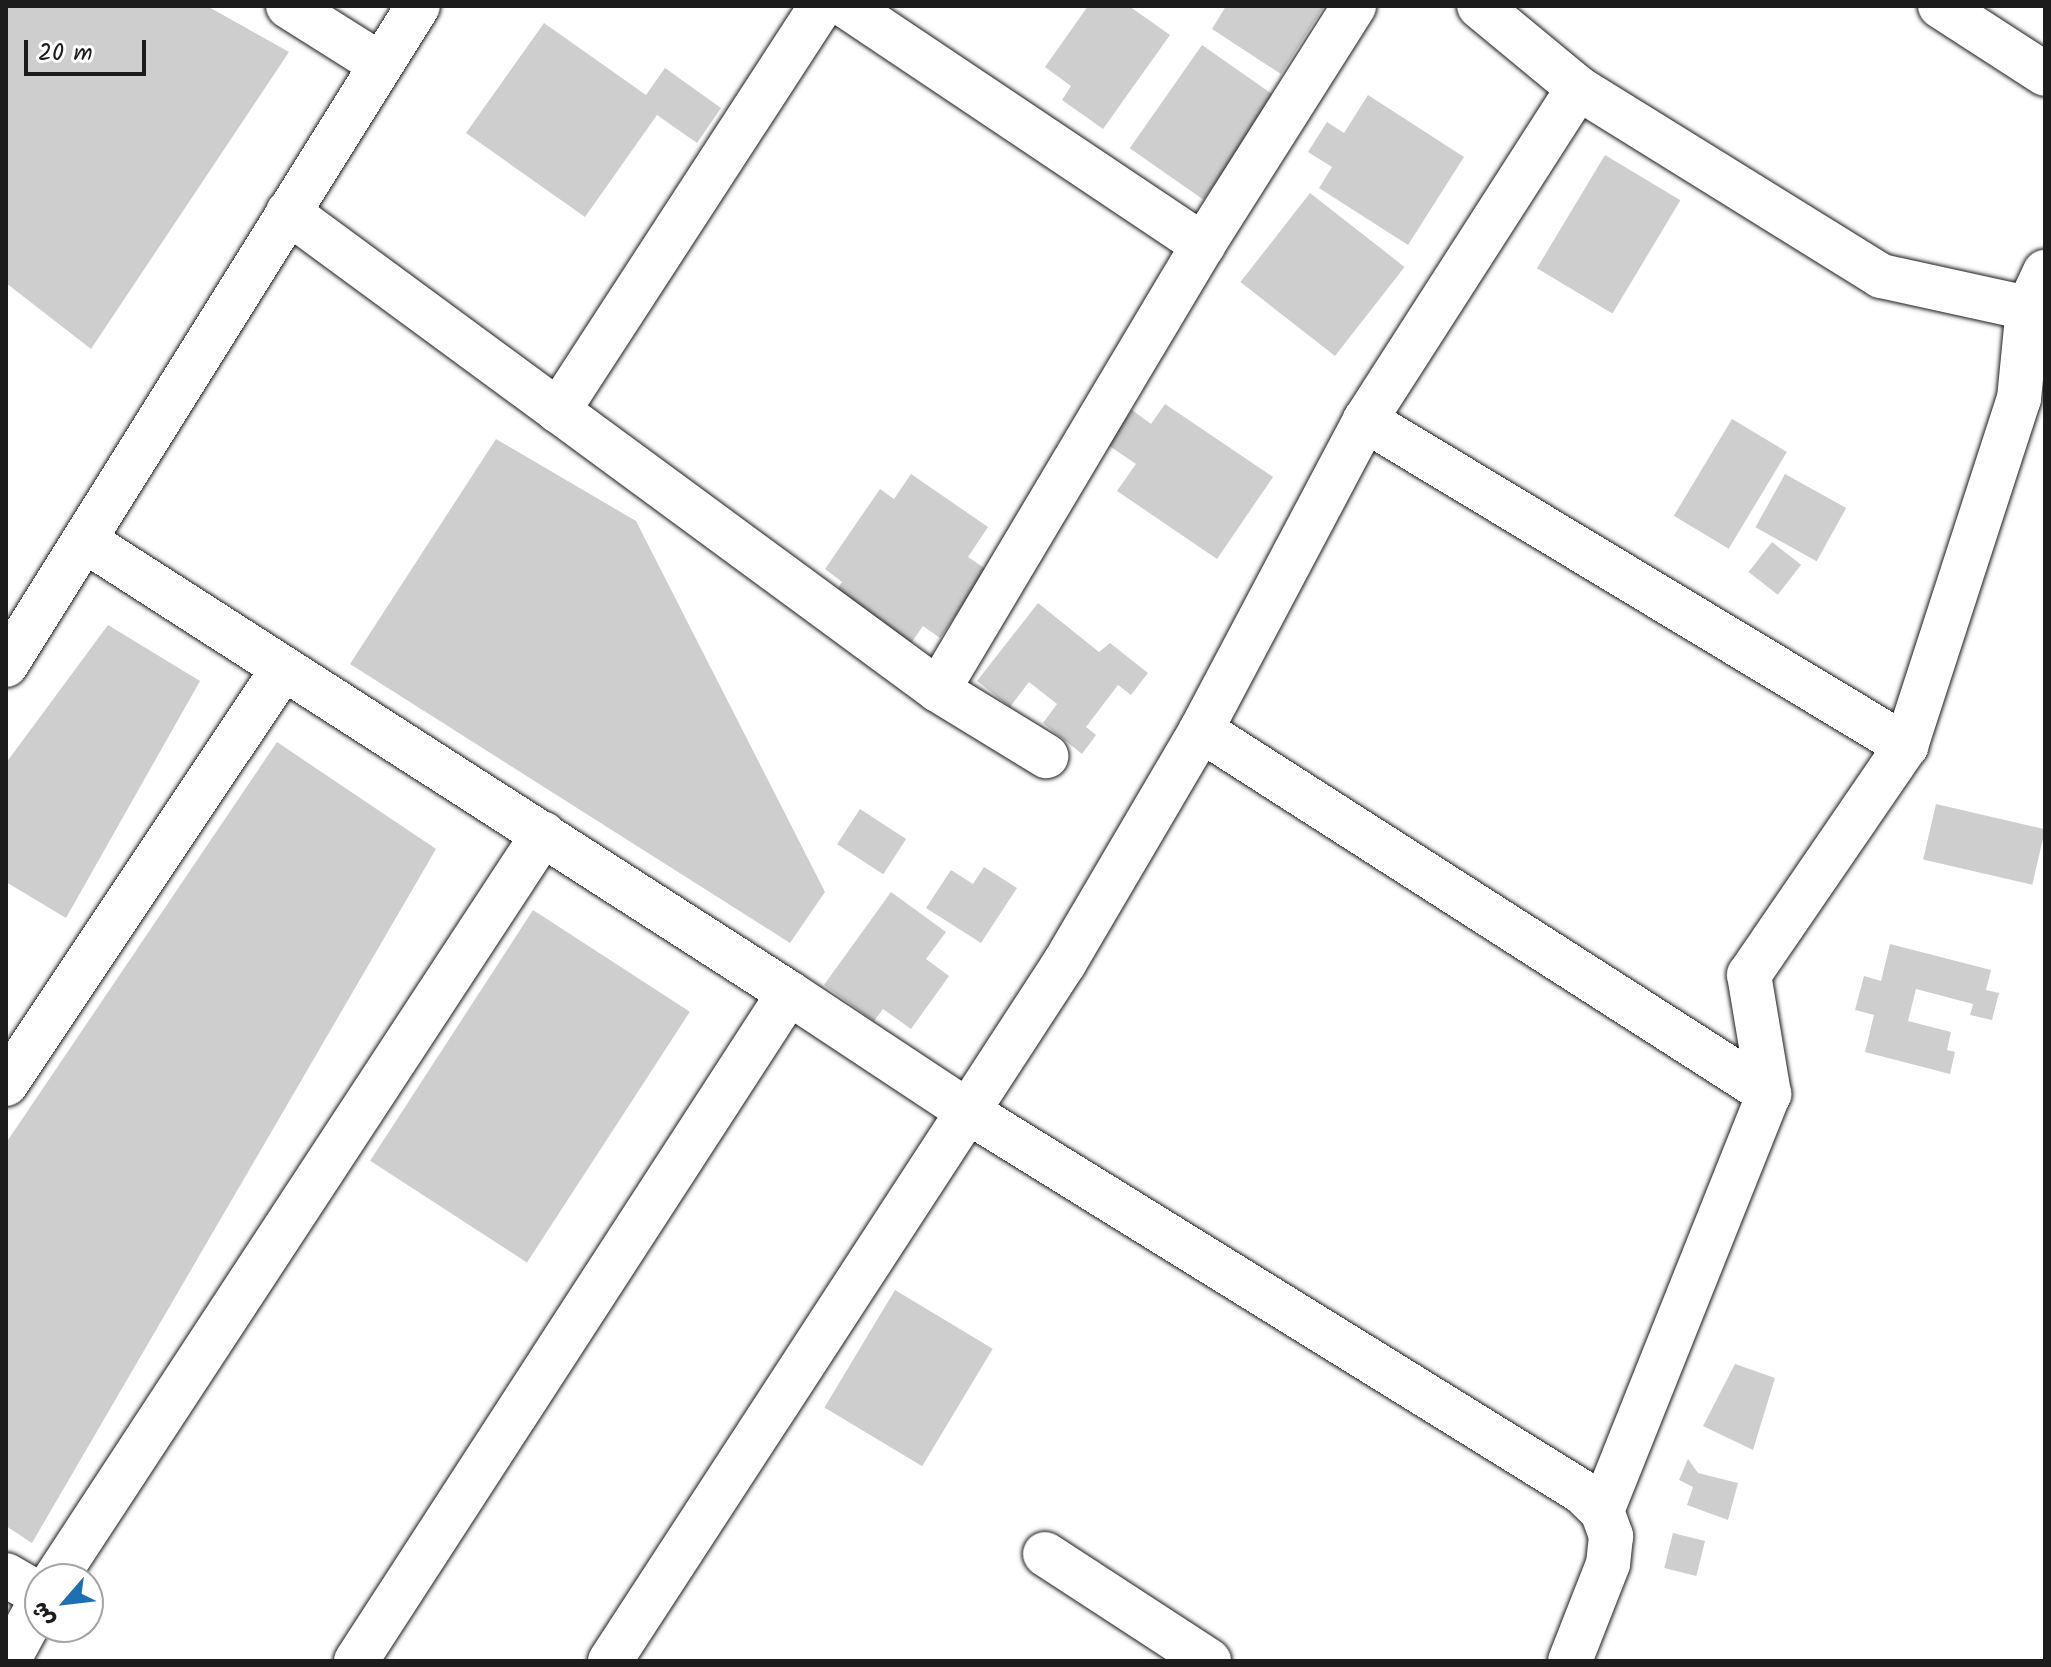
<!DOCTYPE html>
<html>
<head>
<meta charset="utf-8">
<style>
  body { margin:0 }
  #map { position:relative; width:2051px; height:1667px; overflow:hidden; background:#fff; font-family:Kalam,"Playpen Sans Arabic",sans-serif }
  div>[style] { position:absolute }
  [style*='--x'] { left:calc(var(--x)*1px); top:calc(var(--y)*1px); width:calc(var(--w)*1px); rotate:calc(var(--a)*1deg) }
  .building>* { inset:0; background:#cecece; transform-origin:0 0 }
  .roads { filter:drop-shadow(0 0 2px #1c1c1c) drop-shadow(0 0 2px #1c1c1c) }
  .minor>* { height:44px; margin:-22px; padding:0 22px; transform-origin:22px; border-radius:22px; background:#fff }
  span { translate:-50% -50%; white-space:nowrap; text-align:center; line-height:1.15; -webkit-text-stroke:7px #fff; paint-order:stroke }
  .frame { position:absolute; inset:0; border:8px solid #1c1c1c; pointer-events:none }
  .north { position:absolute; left:24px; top:1563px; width:80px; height:80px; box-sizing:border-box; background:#fff; border:2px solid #a4a4a4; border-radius:50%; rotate:242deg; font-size:22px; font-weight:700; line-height:32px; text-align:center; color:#1c1c1c }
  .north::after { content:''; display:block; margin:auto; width:28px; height:36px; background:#1f6fb2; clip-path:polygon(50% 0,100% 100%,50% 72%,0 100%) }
  .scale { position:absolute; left:24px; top:40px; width:122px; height:36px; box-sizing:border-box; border:4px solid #1c1c1c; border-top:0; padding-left:10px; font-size:24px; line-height:28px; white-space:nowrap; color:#1c1c1c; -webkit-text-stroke:6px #fff; paint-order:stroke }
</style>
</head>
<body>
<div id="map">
  <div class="building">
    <i style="clip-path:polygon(6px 6px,207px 6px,289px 52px,91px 349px,6px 283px)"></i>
    <i style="clip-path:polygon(1088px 6px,1129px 6px,1170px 35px,1103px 129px,1062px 100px,1071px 86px,1045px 67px)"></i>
    <i style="clip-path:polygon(1226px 6px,1324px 6px,1281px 74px,1212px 29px)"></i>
    <i style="clip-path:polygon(544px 23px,646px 95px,665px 68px,721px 108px,697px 143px,657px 115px,585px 217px,466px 133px)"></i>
    <i style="left:1202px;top:45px;width:90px;height:126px;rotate:35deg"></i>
    <i style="clip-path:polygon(1368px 95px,1464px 157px,1408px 245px,1319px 188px,1332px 167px,1308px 152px,1327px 122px,1344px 133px)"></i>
    <i style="left:1605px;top:155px;width:88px;height:132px;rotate:31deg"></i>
    <i style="left:1310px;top:193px;width:120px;height:113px;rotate:38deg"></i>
    <i style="clip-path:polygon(1165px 404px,1273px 477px,1217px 559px,1117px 491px,1136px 464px,1108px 445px,1132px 410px,1151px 424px)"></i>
    <i style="left:1732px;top:419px;width:64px;height:113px;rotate:31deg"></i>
    <i style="clip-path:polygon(496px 439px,636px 521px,825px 892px,790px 943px,350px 664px)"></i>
    <i style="clip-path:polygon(911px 474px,988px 527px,968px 557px,987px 570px,940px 638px,923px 626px,909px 646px,834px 594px,842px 582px,825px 569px,880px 489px,894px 499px)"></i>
    <i style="left:1785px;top:474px;width:70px;height:61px;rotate:29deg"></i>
    <i style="left:1772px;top:542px;width:37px;height:38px;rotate:38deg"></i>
    <i style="clip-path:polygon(1038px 603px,1099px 652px,1110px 643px,1148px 673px,1131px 695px,1118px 685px,1086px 727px,1096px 735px,1082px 754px,1043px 723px,1057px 704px,1029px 682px,1010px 707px,977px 681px)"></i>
    <i style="clip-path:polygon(108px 625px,200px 681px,66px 918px,6px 882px,6px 763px)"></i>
    <i style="clip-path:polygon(277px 742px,436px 849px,32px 1543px,6px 1526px,6px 1143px)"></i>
    <i style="left:1936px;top:804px;width:112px;height:57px;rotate:13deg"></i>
    <i style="left:860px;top:809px;width:55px;height:42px;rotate:33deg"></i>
    <i style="clip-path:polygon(984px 867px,1017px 888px,981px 943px,926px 908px,951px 870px,973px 884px)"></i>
    <i style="clip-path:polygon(891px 892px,946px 932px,926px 959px,949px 976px,911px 1029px,883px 1009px,874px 1021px,824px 985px)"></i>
    <i style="left:533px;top:910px;width:187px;height:299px;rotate:33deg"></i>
    <i style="clip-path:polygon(1890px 944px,1991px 970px,1986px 990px,1999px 993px,1992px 1020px,1970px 1015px,1973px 1004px,1916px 989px,1908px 1021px,1951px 1032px,1947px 1050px,1955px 1052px,1950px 1074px,1865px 1052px,1874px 1015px,1855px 1010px,1864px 976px,1881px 981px)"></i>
    <i style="left:895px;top:1290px;width:114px;height:137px;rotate:31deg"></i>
    <i style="clip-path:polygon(1735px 1364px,1775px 1378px,1753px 1450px,1703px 1426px)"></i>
    <i style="clip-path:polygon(1688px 1459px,1698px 1473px,1738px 1483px,1728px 1520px,1687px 1505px,1693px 1487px,1679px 1480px)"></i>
    <i style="left:1673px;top:1533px;width:33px;height:36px;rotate:14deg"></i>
  </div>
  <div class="roads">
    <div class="minor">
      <i style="--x:288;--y:6;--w:109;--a:32.2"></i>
      <i style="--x:846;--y:6;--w:430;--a:33.8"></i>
      <i style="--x:1479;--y:6;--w:129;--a:39.6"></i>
      <i style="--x:1578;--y:88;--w:357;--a:31.8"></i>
      <i style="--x:1881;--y:276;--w:150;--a:12.3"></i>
      <i style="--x:1940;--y:6;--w:125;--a:32.9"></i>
      <i style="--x:288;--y:212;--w:807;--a:36.33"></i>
      <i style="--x:938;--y:690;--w:127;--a:31.4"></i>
      <i style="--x:558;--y:411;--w:483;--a:-57"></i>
      <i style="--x:1365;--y:420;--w:632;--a:31.07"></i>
      <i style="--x:84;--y:540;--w:838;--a:32.72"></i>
      <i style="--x:789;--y:993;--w:217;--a:33.5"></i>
      <i style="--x:970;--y:1113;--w:720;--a:31.77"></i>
      <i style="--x:1582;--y:1492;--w:28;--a:44"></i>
      <i style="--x:1602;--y:1511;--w:27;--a:70"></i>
      <i style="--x:1611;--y:1536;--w:28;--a:96"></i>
      <i style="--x:1608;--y:1564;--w:104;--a:111.4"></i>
      <i style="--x:6;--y:665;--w:777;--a:-57.99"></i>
      <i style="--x:938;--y:690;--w:518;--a:-59.23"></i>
      <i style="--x:1203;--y:245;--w:283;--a:-57.7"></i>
      <i style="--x:1201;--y:730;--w:675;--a:32.65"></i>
      <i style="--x:6;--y:1084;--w:500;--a:-56.3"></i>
      <i style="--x:1602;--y:1511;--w:449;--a:-68.2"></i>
      <i style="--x:1769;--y:1094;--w:121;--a:-99.5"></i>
      <i style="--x:1749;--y:975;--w:278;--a:-55.6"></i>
      <i style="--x:1906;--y:746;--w:365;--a:-72"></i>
      <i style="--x:2019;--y:399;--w:91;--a:-84.4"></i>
      <i style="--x:2028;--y:308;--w:40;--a:-65"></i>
      <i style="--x:1045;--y:1554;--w:196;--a:33.1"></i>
      <i style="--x:6;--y:1575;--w:39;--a:30"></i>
      <i style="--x:55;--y:1579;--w:891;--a:-56.77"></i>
      <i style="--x:8;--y:1661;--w:67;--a:-61.5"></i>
      <i style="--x:356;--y:1661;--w:796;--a:-57.05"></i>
      <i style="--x:610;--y:1661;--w:834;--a:-56.94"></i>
      <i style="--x:1065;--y:962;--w:269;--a:-59.6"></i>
      <i style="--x:1201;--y:730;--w:351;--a:-62.1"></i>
      <i style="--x:1365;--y:420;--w:394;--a:-57.3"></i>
    </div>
  </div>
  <div class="frame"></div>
  <div class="north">ش</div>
  <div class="scale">20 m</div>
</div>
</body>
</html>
